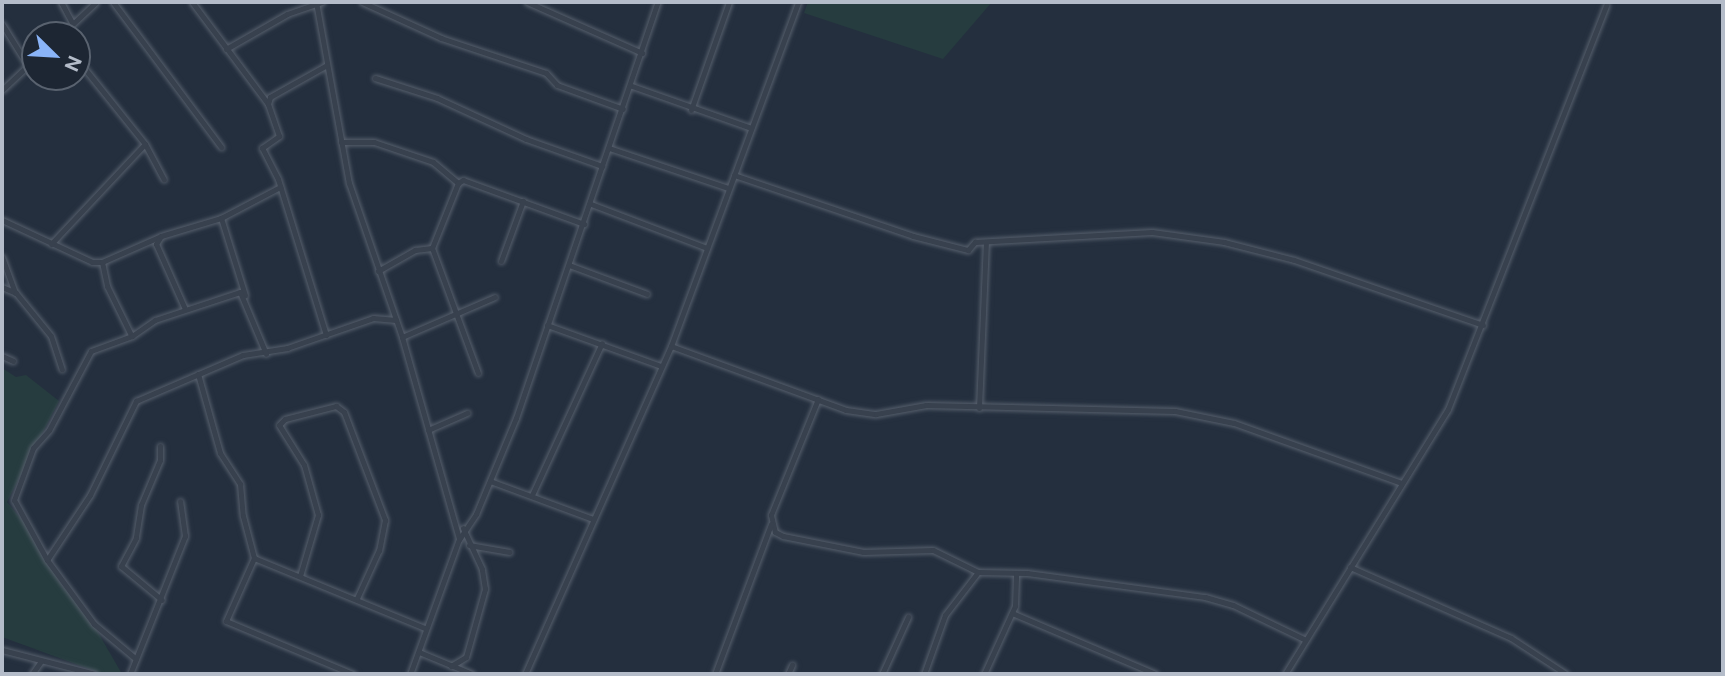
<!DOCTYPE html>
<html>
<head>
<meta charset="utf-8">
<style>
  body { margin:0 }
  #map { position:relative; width:1725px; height:676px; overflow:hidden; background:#242f3e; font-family:"Public Sans",sans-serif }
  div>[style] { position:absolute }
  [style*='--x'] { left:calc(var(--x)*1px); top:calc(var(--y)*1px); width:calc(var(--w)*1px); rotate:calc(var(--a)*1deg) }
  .green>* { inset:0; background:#263c3f }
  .roads { filter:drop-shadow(0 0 2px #565f6c) drop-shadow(0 0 2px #565f6c) }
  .street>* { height:5px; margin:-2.5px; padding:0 2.5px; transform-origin:2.5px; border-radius:2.5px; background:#38414e }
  span { translate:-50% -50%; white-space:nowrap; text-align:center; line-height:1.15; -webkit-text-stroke:6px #1d2633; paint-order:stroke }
  .frame { position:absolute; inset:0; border:4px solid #b4bcc9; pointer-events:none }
  .north { position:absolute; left:21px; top:21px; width:70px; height:70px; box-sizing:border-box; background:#1d2633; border:2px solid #59626f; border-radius:50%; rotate:114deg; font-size:19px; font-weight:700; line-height:28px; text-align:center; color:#b4bcc9 }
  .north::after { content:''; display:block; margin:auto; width:24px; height:32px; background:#8ab4f8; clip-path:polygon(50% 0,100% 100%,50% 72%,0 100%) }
</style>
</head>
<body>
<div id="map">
  <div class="green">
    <i style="clip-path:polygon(808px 2px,992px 2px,943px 59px,804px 13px)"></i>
    <i style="clip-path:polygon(2px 368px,16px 377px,26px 375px,59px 401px,7px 502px,26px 525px,62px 586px,88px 615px,122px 674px,103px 674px,2px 637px)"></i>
  </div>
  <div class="roads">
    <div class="street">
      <i style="--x:61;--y:2;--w:24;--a:62"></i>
      <i style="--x:113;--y:2;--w:181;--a:53.3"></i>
      <i style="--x:192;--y:2;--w:127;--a:53.3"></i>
      <i style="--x:316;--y:2;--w:184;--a:79.7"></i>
      <i style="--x:349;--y:183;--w:163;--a:71"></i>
      <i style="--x:402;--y:337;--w:210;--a:74.2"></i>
      <i style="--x:459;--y:539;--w:144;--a:109.9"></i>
      <i style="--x:362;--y:2;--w:87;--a:24.5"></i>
      <i style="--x:441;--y:38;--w:111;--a:18.4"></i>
      <i style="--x:546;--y:73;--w:16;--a:47"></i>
      <i style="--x:557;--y:85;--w:70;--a:20"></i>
      <i style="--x:527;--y:2;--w:126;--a:23.9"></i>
      <i style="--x:2;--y:24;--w:49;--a:58.2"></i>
      <i style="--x:61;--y:35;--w:48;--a:-43.3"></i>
      <i style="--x:226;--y:49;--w:70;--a:-29.8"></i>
      <i style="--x:287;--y:14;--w:37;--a:-19"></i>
      <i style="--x:375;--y:78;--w:65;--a:17.9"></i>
      <i style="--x:437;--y:98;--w:98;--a:24.7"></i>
      <i style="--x:526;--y:139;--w:81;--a:19.6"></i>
      <i style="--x:632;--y:86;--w:126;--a:19.4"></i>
      <i style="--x:2;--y:90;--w:45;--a:-43.2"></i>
      <i style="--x:691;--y:110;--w:114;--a:-70.6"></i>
      <i style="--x:341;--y:142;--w:33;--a:0"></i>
      <i style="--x:374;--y:142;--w:62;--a:18.7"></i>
      <i style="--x:433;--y:162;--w:33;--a:40"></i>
      <i style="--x:458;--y:183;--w:6;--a:-31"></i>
      <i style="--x:463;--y:180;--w:129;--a:20"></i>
      <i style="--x:145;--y:144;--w:40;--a:62"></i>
      <i style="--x:609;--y:148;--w:126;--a:18.6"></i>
      <i style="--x:734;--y:175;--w:189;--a:18.8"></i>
      <i style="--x:913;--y:236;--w:57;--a:14.3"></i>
      <i style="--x:968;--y:250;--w:11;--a:-49"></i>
      <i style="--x:975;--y:242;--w:177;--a:-3.2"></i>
      <i style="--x:1152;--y:232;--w:73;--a:7.9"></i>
      <i style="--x:1224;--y:242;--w:72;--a:14.4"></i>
      <i style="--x:1294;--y:260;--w:200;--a:19"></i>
      <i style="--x:591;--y:204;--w:124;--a:20.8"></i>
      <i style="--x:221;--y:218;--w:81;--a:72.7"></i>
      <i style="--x:2;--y:220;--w:99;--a:25"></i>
      <i style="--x:92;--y:262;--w:10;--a:0"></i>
      <i style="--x:102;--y:262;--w:25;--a:78"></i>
      <i style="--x:107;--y:286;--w:55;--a:63.9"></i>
      <i style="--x:51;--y:244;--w:137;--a:-46.8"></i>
      <i style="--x:145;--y:144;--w:109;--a:-128.7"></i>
      <i style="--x:432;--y:248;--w:133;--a:69.8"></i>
      <i style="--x:2;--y:257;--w:38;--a:70"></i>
      <i style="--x:501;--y:261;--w:64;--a:-69.9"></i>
      <i style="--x:102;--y:262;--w:64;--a:-23.8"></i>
      <i style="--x:569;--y:265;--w:83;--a:20.4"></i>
      <i style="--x:378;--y:271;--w:43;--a:-29.6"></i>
      <i style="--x:415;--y:250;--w:17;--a:-7"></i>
      <i style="--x:432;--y:248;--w:70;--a:-68.2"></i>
      <i style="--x:2;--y:287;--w:15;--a:23"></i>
      <i style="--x:16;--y:293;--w:55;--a:50.9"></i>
      <i style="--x:51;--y:336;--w:35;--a:72"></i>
      <i style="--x:185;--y:309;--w:71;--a:-114"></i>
      <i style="--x:156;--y:244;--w:9;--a:-58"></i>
      <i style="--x:161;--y:236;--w:63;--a:-16.7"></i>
      <i style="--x:221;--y:218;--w:67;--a:-27.7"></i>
      <i style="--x:547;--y:325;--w:121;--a:19.8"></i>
      <i style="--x:326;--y:335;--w:163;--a:-107.1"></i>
      <i style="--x:278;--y:179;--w:35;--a:-117"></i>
      <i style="--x:262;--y:148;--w:21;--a:-35"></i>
      <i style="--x:279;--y:136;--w:34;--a:-109"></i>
      <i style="--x:268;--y:104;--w:7;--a:-74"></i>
      <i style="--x:270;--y:97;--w:65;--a:-29.3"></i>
      <i style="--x:402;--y:337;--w:101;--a:-23.3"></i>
      <i style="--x:671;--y:346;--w:186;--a:20.1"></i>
      <i style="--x:846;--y:410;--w:30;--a:8"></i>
      <i style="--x:876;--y:414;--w:51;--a:-10.2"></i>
      <i style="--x:926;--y:405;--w:249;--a:1.4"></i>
      <i style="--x:1175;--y:411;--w:60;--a:11.5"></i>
      <i style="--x:1234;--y:423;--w:178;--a:19.7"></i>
      <i style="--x:2;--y:356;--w:12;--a:24"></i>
      <i style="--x:198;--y:374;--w:82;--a:74.4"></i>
      <i style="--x:220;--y:453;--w:37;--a:57"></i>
      <i style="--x:240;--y:484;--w:32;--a:85"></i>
      <i style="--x:243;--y:516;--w:43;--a:75.3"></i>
      <i style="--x:254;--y:558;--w:69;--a:114"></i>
      <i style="--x:226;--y:621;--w:138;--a:22.7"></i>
      <i style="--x:818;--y:399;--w:125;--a:112.1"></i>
      <i style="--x:771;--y:515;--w:17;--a:77"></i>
      <i style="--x:775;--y:532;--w:9;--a:27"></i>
      <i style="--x:783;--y:536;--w:82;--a:11.3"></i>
      <i style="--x:863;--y:552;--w:70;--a:-1.6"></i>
      <i style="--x:933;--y:550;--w:50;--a:26.1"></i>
      <i style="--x:978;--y:572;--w:49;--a:1.2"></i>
      <i style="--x:1027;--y:573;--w:180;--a:7.7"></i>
      <i style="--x:1205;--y:597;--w:29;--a:16"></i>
      <i style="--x:1233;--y:605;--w:79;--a:25.6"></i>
      <i style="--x:979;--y:408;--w:166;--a:-87.6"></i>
      <i style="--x:428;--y:430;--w:43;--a:-23.6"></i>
      <i style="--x:160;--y:446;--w:14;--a:90"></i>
      <i style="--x:160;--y:460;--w:49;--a:112.9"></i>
      <i style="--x:141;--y:505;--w:33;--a:99"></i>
      <i style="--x:136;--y:538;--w:32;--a:118"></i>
      <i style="--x:121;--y:566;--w:53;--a:39.7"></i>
      <i style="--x:490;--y:481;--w:110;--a:20.3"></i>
      <i style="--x:532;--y:495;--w:167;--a:-65.3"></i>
      <i style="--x:460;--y:538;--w:29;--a:-56"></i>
      <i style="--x:476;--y:514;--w:104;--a:-67.4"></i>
      <i style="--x:516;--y:418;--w:440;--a:-71.2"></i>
      <i style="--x:469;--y:545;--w:41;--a:9.9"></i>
      <i style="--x:254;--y:558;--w:185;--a:22.3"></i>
      <i style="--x:47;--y:560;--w:78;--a:-56.5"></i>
      <i style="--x:90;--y:495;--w:105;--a:-63.9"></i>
      <i style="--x:136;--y:401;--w:116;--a:-23.3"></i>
      <i style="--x:243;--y:355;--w:45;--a:-9"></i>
      <i style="--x:287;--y:348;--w:91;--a:-19.2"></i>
      <i style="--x:373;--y:318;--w:23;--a:5"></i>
      <i style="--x:1350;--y:567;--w:176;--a:23.8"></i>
      <i style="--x:1511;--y:638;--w:66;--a:33.2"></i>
      <i style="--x:300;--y:576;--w:64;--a:-73.6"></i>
      <i style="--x:318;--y:515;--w:52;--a:-105.6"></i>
      <i style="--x:304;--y:465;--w:47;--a:-122"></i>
      <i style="--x:279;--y:425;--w:8;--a:-45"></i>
      <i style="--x:285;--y:419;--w:53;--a:-14.3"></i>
      <i style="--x:336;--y:406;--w:10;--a:37"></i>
      <i style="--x:344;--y:412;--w:116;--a:69.2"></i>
      <i style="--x:385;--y:520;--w:31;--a:101"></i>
      <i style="--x:379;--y:550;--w:53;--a:114.6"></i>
      <i style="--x:1012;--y:613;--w:156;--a:23"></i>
      <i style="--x:2;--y:650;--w:96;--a:14.5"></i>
      <i style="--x:419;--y:652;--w:57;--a:22.5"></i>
      <i style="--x:136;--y:659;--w:55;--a:-140.2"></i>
      <i style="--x:94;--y:624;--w:79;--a:-126.3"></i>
      <i style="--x:47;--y:560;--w:68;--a:-118.8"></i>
      <i style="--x:14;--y:500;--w:55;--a:-69.9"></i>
      <i style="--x:33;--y:448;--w:24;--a:-48"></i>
      <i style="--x:49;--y:430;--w:89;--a:-62"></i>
      <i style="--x:91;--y:351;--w:44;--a:-20.1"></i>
      <i style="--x:132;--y:336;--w:28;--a:-35"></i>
      <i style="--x:155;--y:320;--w:89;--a:-18.2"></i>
      <i style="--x:240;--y:292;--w:67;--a:67.2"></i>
      <i style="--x:451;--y:666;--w:17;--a:-31"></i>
      <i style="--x:466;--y:657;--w:71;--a:-74.4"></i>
      <i style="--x:485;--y:589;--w:20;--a:-99"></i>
      <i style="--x:482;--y:569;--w:45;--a:-114.9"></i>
      <i style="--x:32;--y:674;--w:16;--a:-55"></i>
      <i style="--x:130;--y:674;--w:149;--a:-68.3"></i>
      <i style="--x:185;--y:536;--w:35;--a:-98"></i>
      <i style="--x:525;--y:674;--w:359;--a:-66"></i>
      <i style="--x:671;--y:346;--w:367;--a:-69.7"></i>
      <i style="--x:715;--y:674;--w:160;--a:-69.5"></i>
      <i style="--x:788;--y:674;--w:10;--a:-66"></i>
      <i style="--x:882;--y:674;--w:63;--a:-65.5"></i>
      <i style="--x:924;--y:674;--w:63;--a:-70.4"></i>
      <i style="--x:945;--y:615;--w:54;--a:-52.5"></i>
      <i style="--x:984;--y:674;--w:75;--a:-65.5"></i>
      <i style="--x:1015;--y:606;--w:33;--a:-88"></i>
      <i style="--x:1285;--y:674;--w:311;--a:-58.4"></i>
      <i style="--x:1448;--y:409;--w:434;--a:-68.6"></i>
    </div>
  </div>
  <div class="frame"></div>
  <div class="north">N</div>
</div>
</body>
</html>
